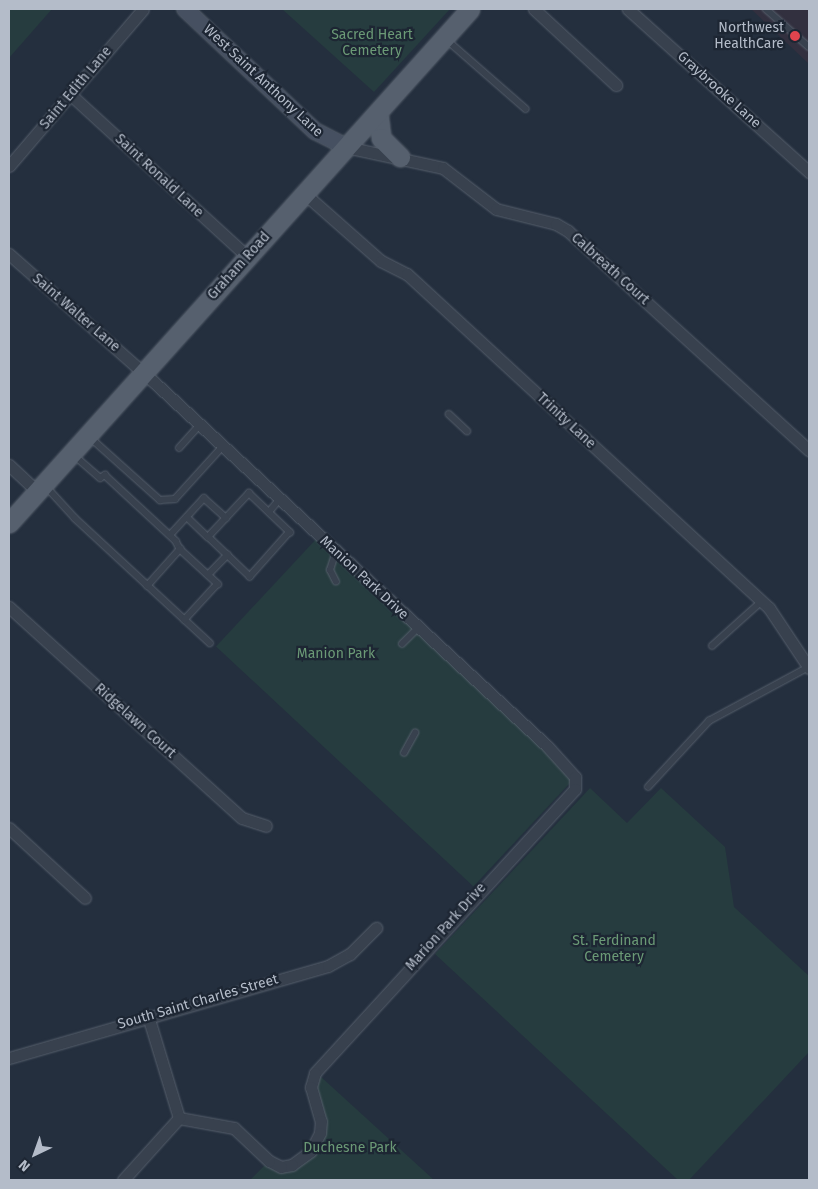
<!DOCTYPE html>
<html>
<head>
<meta charset="utf-8">
<style>
  body { margin:0 }
  #map { position:relative; width:818px; height:1189px; overflow:hidden; background:#242f3e; font-family:"Fira Sans",sans-serif }
  div>[style] { position:absolute }
  [style*='--x'] { left:calc(var(--x)*1px); top:calc(var(--y)*1px); width:calc(var(--w)*1px); rotate:calc(var(--a)*1deg) }
  .medical>* { inset:0; background:#32303f }
  .green>* { inset:0; background:#263c3f; transform-origin:0 0 }
  .roads { filter:drop-shadow(0 0 1px #565f6c) drop-shadow(0 0 1px #565f6c) }
  .lane>* { height:5.5px; margin:-2.75px; padding:0 2.75px; transform-origin:2.75px; border-radius:2.75px; background:#38414e }
  .street>* { height:11px; margin:-5.5px; padding:0 5.5px; transform-origin:5.5px; border-radius:5.5px; background:#38414e }
  .secondary>* { height:16px; margin:-8px; padding:0 8px; transform-origin:8px; border-radius:8px; background:#465061 }
  .primary>* { height:19px; margin:-9.5px; padding:0 9.5px; transform-origin:9.5px; border-radius:9.5px; background:#56606e }
  .dots>* { width:14px; height:14px; translate:-50% -50%; box-sizing:border-box; border:2px solid #1d2633; border-radius:50% }
  span { translate:-50% -50%; white-space:nowrap; text-align:center; line-height:1.15; -webkit-text-stroke:4.5px #1d2633; paint-order:stroke }
  .poi-label { font-size:14px; color:#b4bcc9 }
  .right { translate:-100% -50%; text-align:right }
  .park-label { font-size:14px; color:#6b9a76 }
  .street-label { font-size:14px; color:#b4bcc9 }
  .frame { position:absolute; inset:0; border:10px solid #b4bcc9; pointer-events:none }
  .north { position:absolute; left:10px; top:1129px; width:50px; height:50px; -webkit-text-stroke:4px #1d2633; paint-order:stroke; rotate:222deg; font-size:14px; font-weight:700; line-height:20px; text-align:center; color:#b4bcc9 }
  .north::after { content:''; display:block; margin:auto; width:18px; height:22px; background:#b4bcc9; clip-path:polygon(50% 0,100% 100%,50% 72%,0 100%) }
</style>
</head>
<body>
<div id="map">
  <div class="medical">
    <i style="clip-path:polygon(751px 9px,809px 9px,809px 64px)"></i>
  </div>
  <div class="green">
    <i style="clip-path:polygon(9px 9px,52px 9px,9px 58px)"></i>
    <i style="clip-path:polygon(282px 9px,450px 9px,374px 92px)"></i>
    <i style="left:319px;top:536px;width:352px;height:151px;rotate:43deg"></i>
    <i style="clip-path:polygon(590px 788px,627px 823px,661px 788px,725px 847px,734px 907px,809px 976px,809px 1052px,689px 1180px,678px 1180px,435px 954px)"></i>
    <i style="clip-path:polygon(320px 1076px,434px 1180px,250px 1180px,269px 1161px,292px 1165px,320px 1133px,311px 1087px)"></i>
  </div>
  <div class="roads">
    <div class="lane">
      <i style="--x:766;--y:9;--w:57;--a:41.5"></i>
      <i style="--x:446;--y:39;--w:106;--a:41.2"></i>
      <i style="--x:449;--y:414;--w:25;--a:43"></i>
      <i style="--x:91;--y:438;--w:93;--a:41.9"></i>
      <i style="--x:160;--y:500;--w:15;--a:-4"></i>
      <i style="--x:175;--y:499;--w:72;--a:-47.8"></i>
      <i style="--x:179;--y:448;--w:31;--a:-48"></i>
      <i style="--x:74;--y:455;--w:35;--a:41"></i>
      <i style="--x:100;--y:478;--w:6;--a:-31"></i>
      <i style="--x:105;--y:475;--w:97;--a:42.9"></i>
      <i style="--x:176;--y:541;--w:9;--a:63"></i>
      <i style="--x:45;--y:485;--w:45;--a:47.7"></i>
      <i style="--x:75;--y:518;--w:184;--a:42.8"></i>
      <i style="--x:269;--y:512;--w:17;--a:-50"></i>
      <i style="--x:187;--y:517;--w:29;--a:44"></i>
      <i style="--x:208;--y:537;--w:60;--a:-47"></i>
      <i style="--x:249;--y:493;--w:57;--a:43.6"></i>
      <i style="--x:290;--y:532;--w:60;--a:131.6"></i>
      <i style="--x:250;--y:577;--w:58;--a:-136.4"></i>
      <i style="--x:170;--y:535;--w:50;--a:-47.4"></i>
      <i style="--x:204;--y:498;--w:30;--a:42"></i>
      <i style="--x:208;--y:575;--w:28;--a:-46"></i>
      <i style="--x:336;--y:582;--w:13;--a:-117"></i>
      <i style="--x:330;--y:570;--w:19;--a:-72"></i>
      <i style="--x:147;--y:586;--w:50;--a:-48.3"></i>
      <i style="--x:180;--y:549;--w:52;--a:42.6"></i>
      <i style="--x:218;--y:584;--w:49;--a:132.5"></i>
      <i style="--x:402;--y:644;--w:23;--a:-45"></i>
      <i style="--x:712;--y:646;--w:67;--a:-42"></i>
      <i style="--x:404;--y:753;--w:23;--a:-61"></i>
      <i style="--x:648;--y:787;--w:90;--a:-47.3"></i>
      <i style="--x:709;--y:721;--w:111;--a:-28.4"></i>
    </div>
    <div class="street">
      <i style="--x:534;--y:9;--w:112;--a:42.8"></i>
      <i style="--x:628;--y:9;--w:244;--a:42"></i>
      <i style="--x:71;--y:95;--w:240;--a:42.5"></i>
      <i style="--x:346;--y:147;--w:99;--a:12.2"></i>
      <i style="--x:443;--y:168;--w:67;--a:37.7"></i>
      <i style="--x:496;--y:209;--w:62;--a:14"></i>
      <i style="--x:556;--y:224;--w:14;--a:30"></i>
      <i style="--x:568;--y:231;--w:326;--a:42.3"></i>
      <i style="--x:9;--y:166;--w:206;--a:-49.5"></i>
      <i style="--x:305;--y:194;--w:101;--a:41.4"></i>
      <i style="--x:381;--y:261;--w:29;--a:27"></i>
      <i style="--x:407;--y:274;--w:493;--a:42.7"></i>
      <i style="--x:769;--y:608;--w:72;--a:56.3"></i>
      <i style="--x:9;--y:254;--w:195;--a:41.5"></i>
      <i style="--x:155;--y:383;--w:534;--a:42.8"></i>
      <i style="--x:547;--y:746;--w:42;--a:47.9"></i>
      <i style="--x:575;--y:777;--w:12;--a:90"></i>
      <i style="--x:575;--y:789;--w:385;--a:132.5"></i>
      <i style="--x:315;--y:1073;--w:15;--a:106"></i>
      <i style="--x:311;--y:1087;--w:35;--a:74"></i>
      <i style="--x:321;--y:1121;--w:12;--a:95"></i>
      <i style="--x:320;--y:1133;--w:20;--a:117"></i>
      <i style="--x:311;--y:1151;--w:24;--a:144"></i>
      <i style="--x:292;--y:1165;--w:11;--a:170"></i>
      <i style="--x:281;--y:1167;--w:13;--a:-153"></i>
      <i style="--x:269;--y:1161;--w:48;--a:-136.7"></i>
      <i style="--x:234;--y:1128;--w:56;--a:-169.7"></i>
      <i style="--x:179;--y:1118;--w:107;--a:-106.9"></i>
      <i style="--x:9;--y:465;--w:38;--a:43"></i>
      <i style="--x:9;--y:607;--w:314;--a:42.2"></i>
      <i style="--x:242;--y:818;--w:25;--a:18"></i>
      <i style="--x:9;--y:828;--w:103;--a:42.6"></i>
      <i style="--x:9;--y:1058;--w:332;--a:-16.1"></i>
      <i style="--x:328;--y:966;--w:25;--a:-29"></i>
      <i style="--x:350;--y:954;--w:37;--a:-45"></i>
      <i style="--x:123;--y:1180;--w:84;--a:-47.9"></i>
    </div>
    <div class="secondary">
      <i style="--x:185;--y:9;--w:178;--a:43.2"></i>
      <i style="--x:315;--y:131;--w:35;--a:27"></i>
    </div>
    <div class="primary">
      <i style="--x:378;--y:112;--w:26;--a:83"></i>
      <i style="--x:381;--y:138;--w:27;--a:45"></i>
      <i style="--x:9;--y:523;--w:690;--a:-48.11"></i>
    </div>
  </div>
  <div class="dots">
    <i style="left:795px;top:36px;background:#e0444e"></i>
  </div>
  <div class="poi-label">
    <span class="right" style="left:784px;top:36px">Northwest<br>HealthCare</span>
  </div>
  <div class="park-label">
    <span style="left:372px;top:43px">Sacred Heart<br>Cemetery</span>
    <span style="left:336px;top:654px">Manion Park</span>
    <span style="left:614px;top:949px">St. Ferdinand<br>Cemetery</span>
    <span style="left:350px;top:1148px">Duchesne Park</span>
  </div>
  <div class="street-label">
    <span style="left:263px;top:81px;rotate:43deg">West Saint Anthony Lane</span>
    <span style="left:76px;top:88px;rotate:-50deg">Saint Edith Lane</span>
    <span style="left:719px;top:90px;rotate:42deg">Graybrooke Lane</span>
    <span style="left:159px;top:176px;rotate:43deg">Saint Ronald Lane</span>
    <span style="left:239px;top:266px;rotate:-48deg">Graham Road</span>
    <span style="left:610px;top:269px;rotate:42deg">Calbreath Court</span>
    <span style="left:76px;top:313px;rotate:41deg">Saint Walter Lane</span>
    <span style="left:566px;top:421px;rotate:43deg">Trinity Lane</span>
    <span style="left:364px;top:578px;rotate:43deg">Manion Park Drive</span>
    <span style="left:135px;top:721px;rotate:42deg">Ridgelawn Court</span>
    <span style="left:446px;top:927px;rotate:-48deg">Marion Park Drive</span>
    <span style="left:198px;top:1002px;rotate:-16deg">South Saint Charles Street</span>
  </div>
  <div class="frame"></div>
  <div class="north">N</div>
</div>
</body>
</html>
